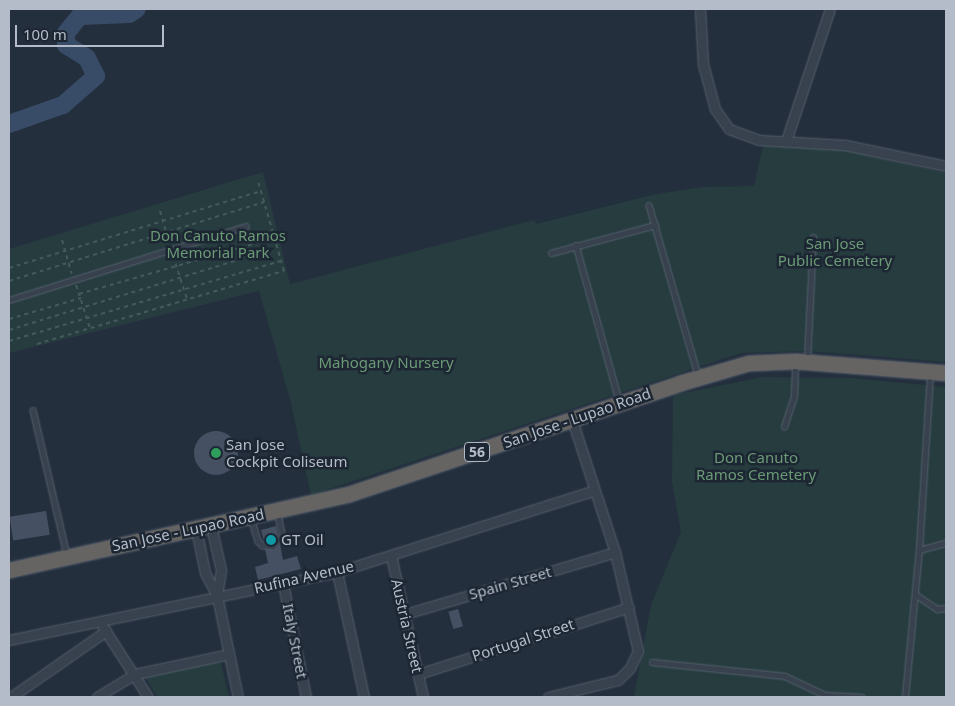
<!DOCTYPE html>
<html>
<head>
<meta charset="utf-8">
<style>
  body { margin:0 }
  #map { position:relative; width:955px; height:706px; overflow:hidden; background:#242f3e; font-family:"Noto Sans",sans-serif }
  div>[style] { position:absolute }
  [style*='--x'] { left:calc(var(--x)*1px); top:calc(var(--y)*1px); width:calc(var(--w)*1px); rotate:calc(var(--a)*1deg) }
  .green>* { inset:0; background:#263c3f }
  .river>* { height:18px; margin:-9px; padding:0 9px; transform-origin:9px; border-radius:9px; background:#394c67 }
  .building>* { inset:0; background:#455162; transform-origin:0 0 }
  .round { border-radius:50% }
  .path>* { height:2px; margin-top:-1px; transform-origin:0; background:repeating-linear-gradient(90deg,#44595c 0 4px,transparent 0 8px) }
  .roads { filter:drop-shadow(0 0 1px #565f6c) drop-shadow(0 0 1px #565f6c) }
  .service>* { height:4.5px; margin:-2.25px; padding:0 2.25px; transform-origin:2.25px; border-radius:2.25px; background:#38414e }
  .minor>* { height:9px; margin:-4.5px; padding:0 4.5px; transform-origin:4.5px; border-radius:4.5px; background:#38414e }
  .trunk>* { height:15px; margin:-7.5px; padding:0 7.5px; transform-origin:7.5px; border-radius:7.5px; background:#656462 }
  .dots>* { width:14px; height:14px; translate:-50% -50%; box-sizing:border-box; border:2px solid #1d2633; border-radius:50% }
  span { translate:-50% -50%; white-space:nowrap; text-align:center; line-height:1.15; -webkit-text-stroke:5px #1d2633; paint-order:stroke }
  .shield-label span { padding:1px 4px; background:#1d2633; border:1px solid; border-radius:4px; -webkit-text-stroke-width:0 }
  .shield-label { font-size:14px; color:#b4bcc9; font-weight:700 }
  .park-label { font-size:15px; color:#6b9a76 }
  .street-label { font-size:15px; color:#b4bcc9 }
  .poi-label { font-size:15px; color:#b4bcc9 }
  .left { translate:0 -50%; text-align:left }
  .frame { position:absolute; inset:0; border:10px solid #b4bcc9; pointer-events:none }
  .scale { position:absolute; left:15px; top:25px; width:149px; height:22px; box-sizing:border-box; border:2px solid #b4bcc9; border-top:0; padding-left:6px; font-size:15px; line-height:18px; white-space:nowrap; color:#b4bcc9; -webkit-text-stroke:4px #1d2633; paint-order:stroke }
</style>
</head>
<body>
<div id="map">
  <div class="green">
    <i style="clip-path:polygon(763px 145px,836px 148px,946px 173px,946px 362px,807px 351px,741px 353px,311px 495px,290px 399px,259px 291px,9px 353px,9px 249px,263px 172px,290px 284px,534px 220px,536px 224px,656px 194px,704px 187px,754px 186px)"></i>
    <i style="clip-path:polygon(763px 377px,852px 378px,946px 387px,946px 697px,634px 697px,651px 605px,681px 532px,672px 482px,673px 395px)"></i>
    <i style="clip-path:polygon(220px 659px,229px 697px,157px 697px,145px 676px)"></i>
  </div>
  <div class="river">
    <i style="--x:9;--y:124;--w:57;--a:-19.4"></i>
    <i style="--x:63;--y:105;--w:44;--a:-41.3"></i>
    <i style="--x:96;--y:76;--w:20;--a:-117"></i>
    <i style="--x:87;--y:58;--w:25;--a:-148"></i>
    <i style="--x:66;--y:45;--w:12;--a:-90"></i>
    <i style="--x:66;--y:33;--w:22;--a:-51"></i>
    <i style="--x:80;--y:16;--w:49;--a:-2.3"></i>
    <i style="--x:129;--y:14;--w:9;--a:-32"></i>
  </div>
  <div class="building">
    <i class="round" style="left:194px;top:431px;width:44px;height:44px"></i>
    <i style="left:46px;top:511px;width:24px;height:37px;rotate:81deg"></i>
    <i style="clip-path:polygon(276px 526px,278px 535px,270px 542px,264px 541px,261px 530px)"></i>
    <i style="clip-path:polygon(280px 544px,283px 560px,297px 556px,301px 569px,258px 580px,255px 567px,268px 563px,265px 549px,274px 550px)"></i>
    <i style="left:458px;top:609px;width:18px;height:10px;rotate:74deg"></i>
  </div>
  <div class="path">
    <i style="--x:160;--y:211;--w:32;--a:74"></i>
    <i style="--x:62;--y:240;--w:35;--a:74"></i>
    <i style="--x:173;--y:256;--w:45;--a:72"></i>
    <i style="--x:9;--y:268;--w:264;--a:-17"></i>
    <i style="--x:9;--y:281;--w:267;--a:-17.2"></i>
    <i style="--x:76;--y:285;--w:45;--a:72"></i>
    <i style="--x:79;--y:294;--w:203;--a:-16"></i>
    <i style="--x:9;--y:319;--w:75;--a:-16.3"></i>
    <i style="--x:9;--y:330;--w:280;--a:-17"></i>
    <i style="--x:9;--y:341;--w:284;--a:-16.4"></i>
    <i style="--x:37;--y:344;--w:258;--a:-16.5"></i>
    <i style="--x:284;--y:271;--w:94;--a:-106.1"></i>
  </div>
  <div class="roads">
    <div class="service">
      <i style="--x:649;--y:205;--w:177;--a:73.9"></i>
      <i style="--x:576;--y:245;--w:161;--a:74.5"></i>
      <i style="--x:551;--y:253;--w:108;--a:-15.1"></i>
      <i style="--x:9;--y:300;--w:248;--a:-17.3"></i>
      <i style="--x:807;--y:360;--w:123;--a:-87.2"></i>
      <i style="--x:33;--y:410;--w:149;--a:76.8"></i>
      <i style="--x:784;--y:427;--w:33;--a:-72"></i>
      <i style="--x:794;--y:396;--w:31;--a:-88"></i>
      <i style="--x:251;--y:518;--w:24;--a:73"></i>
      <i style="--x:258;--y:541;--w:6;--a:45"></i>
      <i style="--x:262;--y:545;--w:10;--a:6"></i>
      <i style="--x:272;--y:546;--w:14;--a:-45"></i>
      <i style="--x:282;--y:536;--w:25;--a:-102"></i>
      <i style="--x:919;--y:550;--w:28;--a:-15"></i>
      <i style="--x:915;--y:594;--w:27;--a:34"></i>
      <i style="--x:937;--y:609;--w:9;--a:-6"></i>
      <i style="--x:652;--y:662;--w:134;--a:6"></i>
      <i style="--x:785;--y:676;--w:44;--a:25.4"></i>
      <i style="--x:825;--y:695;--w:37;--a:3"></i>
      <i style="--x:905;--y:697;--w:148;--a:-84.6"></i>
      <i style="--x:919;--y:550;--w:174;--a:-86.4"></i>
    </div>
    <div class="minor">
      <i style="--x:700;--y:9;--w:55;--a:86.9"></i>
      <i style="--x:703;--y:64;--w:47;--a:75.1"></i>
      <i style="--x:715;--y:109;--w:24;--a:55"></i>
      <i style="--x:729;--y:129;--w:32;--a:20"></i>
      <i style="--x:759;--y:140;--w:86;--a:3.3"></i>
      <i style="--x:845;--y:145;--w:103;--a:11.7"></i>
      <i style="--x:786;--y:141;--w:139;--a:-71.6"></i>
      <i style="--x:211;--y:526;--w:45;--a:77.2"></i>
      <i style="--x:221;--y:570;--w:25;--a:99"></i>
      <i style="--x:196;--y:529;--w:45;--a:78.4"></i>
      <i style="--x:205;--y:573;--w:26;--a:62"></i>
      <i style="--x:217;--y:596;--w:103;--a:78.3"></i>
      <i style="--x:391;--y:556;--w:145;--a:77.2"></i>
      <i style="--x:337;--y:572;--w:128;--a:77.8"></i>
      <i style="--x:283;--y:584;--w:115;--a:78.5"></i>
      <i style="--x:405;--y:614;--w:219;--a:-16.4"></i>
      <i style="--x:103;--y:627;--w:83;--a:57.3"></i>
      <i style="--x:9;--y:640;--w:335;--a:-11.7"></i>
      <i style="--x:337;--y:572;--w:269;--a:-17.6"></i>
      <i style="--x:418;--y:674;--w:221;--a:-17.6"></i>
      <i style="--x:11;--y:697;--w:116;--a:-34.8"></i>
      <i style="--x:97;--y:697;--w:44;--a:-31.2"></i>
      <i style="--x:135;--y:674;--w:96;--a:-12"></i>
      <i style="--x:548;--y:697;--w:72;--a:-13.7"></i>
      <i style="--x:618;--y:680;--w:17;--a:-45"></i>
      <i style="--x:630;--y:668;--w:19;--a:-65"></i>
      <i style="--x:638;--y:651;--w:102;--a:-103.1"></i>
      <i style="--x:615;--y:552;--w:139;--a:-108"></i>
    </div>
    <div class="trunk">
      <i style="--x:9;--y:570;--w:348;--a:-12.6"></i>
      <i style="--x:349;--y:494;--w:349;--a:-18.5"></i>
      <i style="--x:680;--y:383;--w:72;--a:-16.2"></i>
      <i style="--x:749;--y:363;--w:46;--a:-2.5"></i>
      <i style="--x:795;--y:361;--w:151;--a:4.5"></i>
    </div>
  </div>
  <div class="dots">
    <i style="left:216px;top:453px;background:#2e9e5b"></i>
    <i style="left:271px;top:540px;background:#0f9aa8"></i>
  </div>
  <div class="shield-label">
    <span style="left:477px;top:452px">56</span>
  </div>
  <div class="park-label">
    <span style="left:218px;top:244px">Don Canuto Ramos<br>Memorial Park</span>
    <span style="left:835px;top:252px">San Jose<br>Public Cemetery</span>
    <span style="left:386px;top:363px">Mahogany Nursery</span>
    <span style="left:756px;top:466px">Don Canuto<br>Ramos Cemetery</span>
  </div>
  <div class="street-label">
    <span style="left:577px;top:418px;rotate:-19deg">San Jose - Lupao Road</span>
    <span style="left:188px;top:530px;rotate:-12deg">San Jose - Lupao Road</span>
    <span style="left:304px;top:577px;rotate:-13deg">Rufina Avenue</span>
    <span style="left:510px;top:583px;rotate:-16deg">Spain Street</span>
    <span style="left:407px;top:626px;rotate:77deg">Austria Street</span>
    <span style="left:523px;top:640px;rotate:-18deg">Portugal Street</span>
    <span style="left:295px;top:641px;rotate:79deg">Italy Street</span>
  </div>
  <div class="poi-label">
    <span class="left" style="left:226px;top:453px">San Jose<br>Cockpit Coliseum</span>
    <span class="left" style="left:281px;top:540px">GT Oil</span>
  </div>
  <div class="frame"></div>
  <div class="scale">100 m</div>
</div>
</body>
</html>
